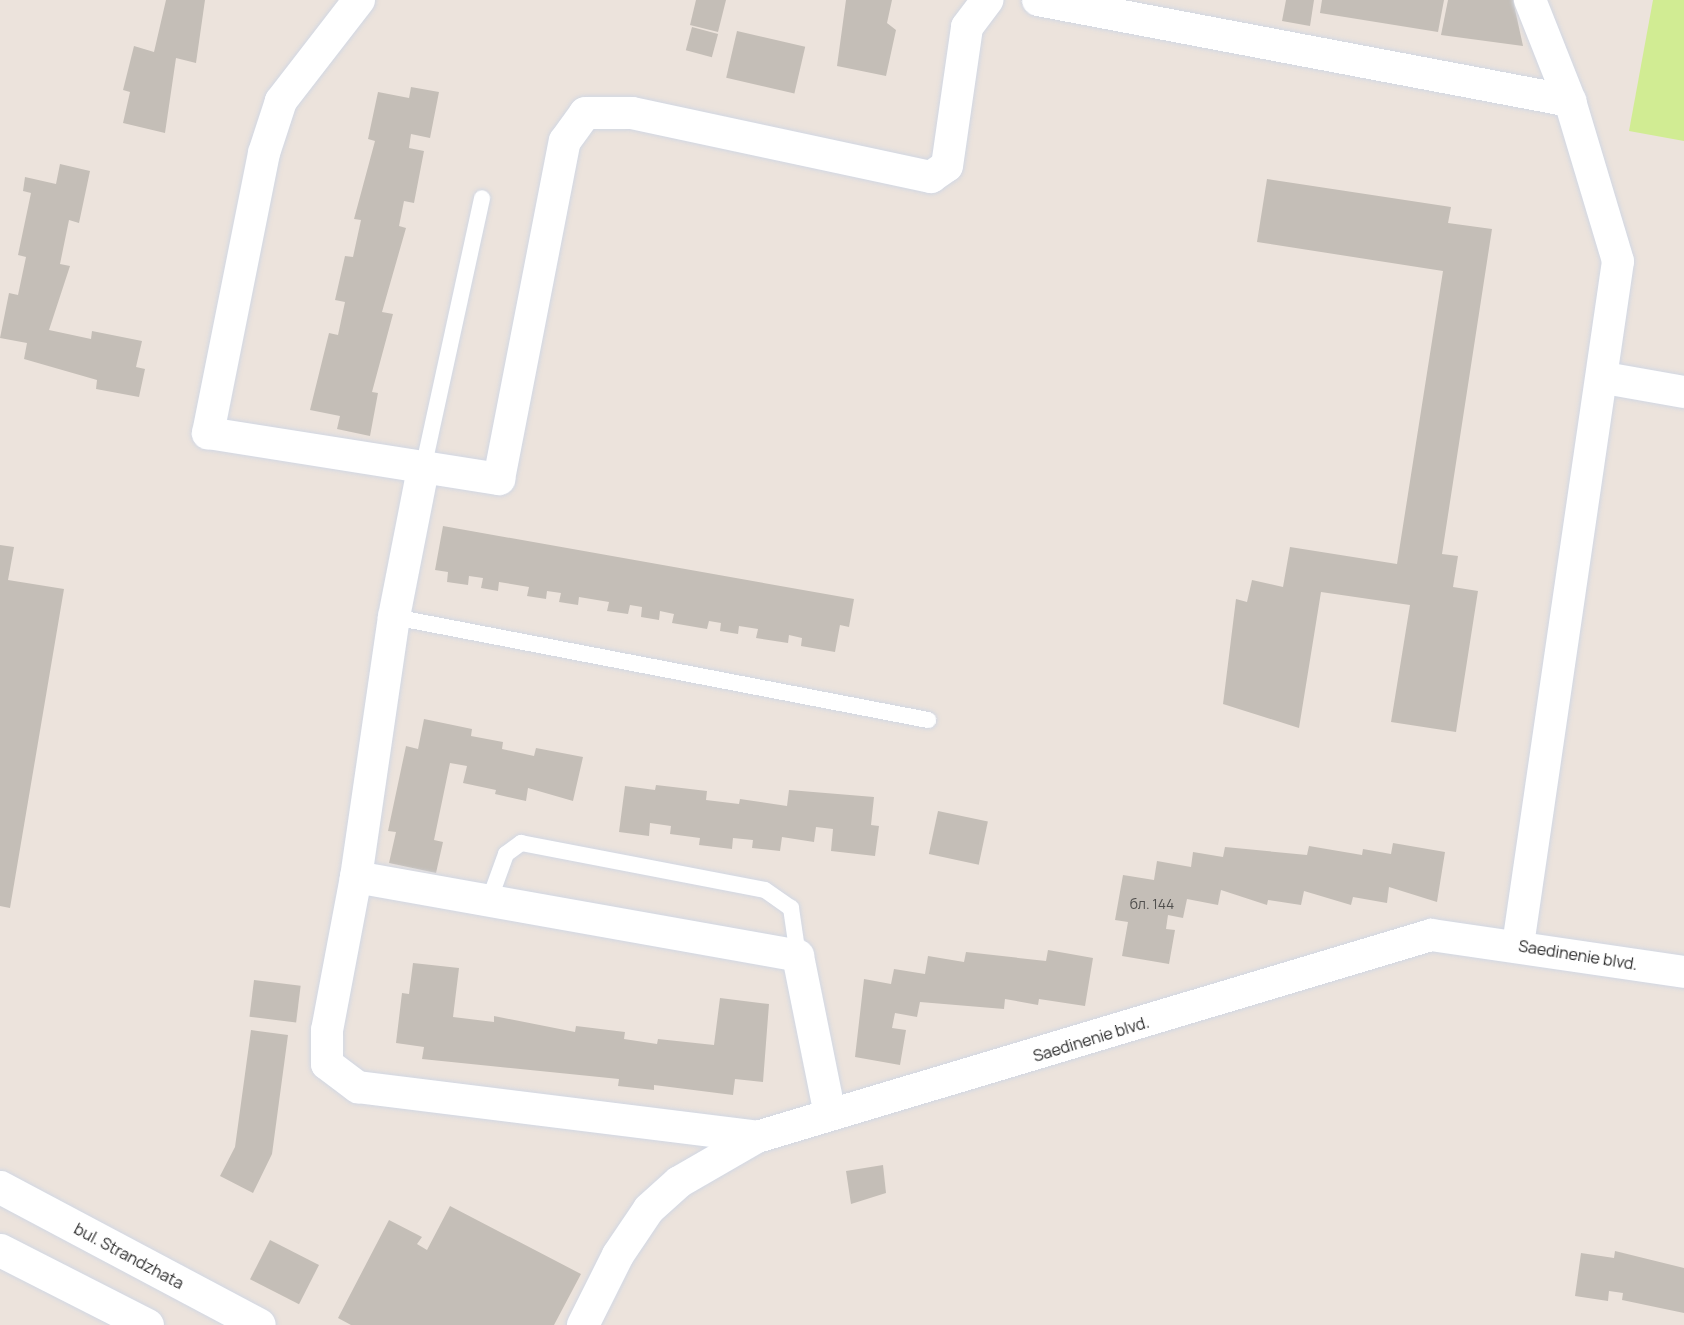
<!DOCTYPE html>
<html>
<head>
<meta charset="utf-8">
<style>
  body { margin:0 }
  #map { position:relative; width:1684px; height:1325px; overflow:hidden; background:#ece3dc; font-family:Manrope,sans-serif }
  div>[style] { position:absolute }
  [style*='--x'] { left:calc(var(--x)*1px); top:calc(var(--y)*1px); width:calc(var(--w)*1px); rotate:calc(var(--a)*1deg) }
  .pitch>* { inset:0; background:#d1ec93 }
  .building>* { inset:0; background:#c4beb7; transform-origin:0 0 }
  .roads { filter:drop-shadow(0 0 2px #d1d7e3) drop-shadow(0 0 2px #d1d7e3) }
  .service>* { height:16px; margin:-8px; padding:0 8px; transform-origin:8px; border-radius:8px; background:#fff }
  .minor>* { height:32px; margin:-16px; padding:0 16px; transform-origin:16px; border-radius:16px; background:#fff }
  .tertiary>* { height:33px; margin:-16.5px; padding:0 16.5px; transform-origin:16.5px; border-radius:16.5px; background:#fff }
  span { translate:-50% -50%; white-space:nowrap; text-align:center; line-height:1.15; -webkit-text-stroke:4.5px #fff; paint-order:stroke }
  .number-label { font-size:14px; color:#504f4d }
  .number-label span { -webkit-text-stroke-width:0 }
  .street-label { font-size:16px; color:#2a2a2a }
</style>
</head>
<body>
<div id="map">
  <div class="pitch">
    <i style="clip-path:polygon(1653px 0,1684px 0,1684px 141px,1629px 131px)"></i>
  </div>
  <div class="building">
    <i style="clip-path:polygon(166px 0,205px 0,196px 63px,176px 58px,165px 133px,123px 123px,130px 92px,123px 90px,134px 46px,154px 52px)"></i>
    <i style="clip-path:polygon(696px 0,726px 0,718px 32px,690px 25px)"></i>
    <i style="clip-path:polygon(846px 0,892px 0,887px 23px,896px 30px,886px 76px,837px 66px)"></i>
    <i style="clip-path:polygon(1286px 0,1314px 0,1310px 26px,1282px 21px)"></i>
    <i style="clip-path:polygon(1322px 0,1444px 0,1438px 32px,1320px 13px)"></i>
    <i style="clip-path:polygon(1448px 0,1513px 0,1523px 46px,1441px 35px)"></i>
    <i style="left:692px;top:27px;width:27px;height:24px;rotate:15deg"></i>
    <i style="left:737px;top:31px;width:70px;height:48px;rotate:13deg"></i>
    <i style="clip-path:polygon(411px 87px,439px 92px,430px 138px,411px 134px,409px 148px,424px 151px,414px 203px,404px 201px,399px 226px,406px 228px,382px 312px,393px 314px,372px 392px,378px 393px,370px 436px,337px 429px,340px 416px,310px 410px,329px 333px,338px 335px,345px 302px,335px 300px,345px 256px,353px 257px,361px 220px,354px 219px,375px 141px,368px 139px,378px 92px,409px 98px)"></i>
    <i style="clip-path:polygon(60px 164px,90px 171px,79px 223px,69px 220px,60px 264px,70px 266px,49px 330px,91px 339px,92px 331px,142px 341px,136px 367px,145px 369px,139px 397px,96px 389px,97px 380px,24px 359px,27px 343px,0 338px,9px 293px,18px 295px,26px 257px,18px 255px,31px 193px,23px 191px,25px 177px,56px 184px)"></i>
    <i style="clip-path:polygon(1267px 179px,1451px 207px,1448px 223px,1492px 229px,1442px 554px,1458px 556px,1453px 587px,1478px 591px,1456px 732px,1391px 722px,1410px 605px,1321px 592px,1299px 728px,1223px 704px,1236px 599px,1247px 602px,1252px 580px,1283px 587px,1290px 547px,1397px 564px,1443px 271px,1257px 242px)"></i>
    <i style="clip-path:polygon(443px 526px,854px 599px,849px 627px,840px 625px,835px 652px,801px 646px,802px 638px,789px 635px,788px 643px,756px 638px,758px 629px,739px 626px,738px 634px,720px 631px,721px 623px,709px 621px,707px 629px,672px 623px,674px 614px,660px 611px,659px 620px,641px 617px,642px 607px,630px 605px,628px 614px,607px 611px,609px 602px,579px 597px,578px 605px,559px 602px,561px 593px,547px 591px,546px 599px,527px 596px,529px 587px,499px 582px,498px 591px,481px 588px,483px 578px,469px 576px,468px 585px,447px 582px,448px 572px,435px 570px)"></i>
    <i style="clip-path:polygon(0 545px,14px 547px,8px 580px,64px 589px,10px 908px,0 906px)"></i>
    <i style="clip-path:polygon(424px 719px,472px 729px,471px 736px,503px 742px,502px 749px,534px 756px,536px 748px,583px 757px,573px 801px,528px 788px,526px 801px,495px 794px,496px 790px,463px 783px,467px 766px,450px 763px,434px 840px,443px 842px,436px 873px,389px 863px,396px 832px,388px 831px,406px 746px,418px 749px)"></i>
    <i style="clip-path:polygon(656px 785px,707px 791px,706px 800px,739px 804px,740px 799px,787px 806px,789px 790px,874px 797px,871px 825px,879px 826px,875px 856px,831px 851px,833px 829px,816px 827px,814px 842px,782px 837px,780px 851px,752px 848px,753px 840px,733px 838px,732px 849px,699px 845px,700px 838px,670px 834px,671px 826px,650px 823px,649px 836px,619px 832px,625px 786px,655px 790px)"></i>
    <i style="left:938px;top:811px;width:51px;height:44px;rotate:12deg"></i>
    <i style="clip-path:polygon(1393px 843px,1445px 852px,1437px 902px,1389px 887px,1387px 903px,1353px 897px,1351px 905px,1304px 891px,1301px 905px,1268px 900px,1267px 905px,1221px 890px,1218px 905px,1187px 899px,1183px 918px,1168px 915px,1166px 929px,1175px 930px,1169px 964px,1122px 956px,1128px 922px,1115px 920px,1123px 875px,1154px 880px,1157px 861px,1191px 867px,1193px 852px,1223px 857px,1225px 847px,1307px 855px,1309px 846px,1362px 855px,1363px 849px,1391px 854px)"></i>
    <i style="clip-path:polygon(1048px 950px,1093px 958px,1085px 1006px,1039px 999px,1038px 1005px,1005px 999px,1004px 1009px,920px 1002px,917px 1017px,895px 1013px,892px 1028px,906px 1030px,900px 1065px,855px 1057px,864px 979px,891px 984px,894px 969px,925px 974px,928px 956px,964px 962px,966px 952px,1046px 961px)"></i>
    <i style="clip-path:polygon(413px 963px,459px 968px,453px 1017px,494px 1022px,494px 1016px,575px 1032px,576px 1026px,625px 1032px,624px 1039px,657px 1044px,658px 1039px,714px 1045px,720px 998px,769px 1004px,763px 1082px,735px 1079px,733px 1095px,654px 1085px,654px 1090px,618px 1086px,619px 1079px,422px 1059px,424px 1047px,396px 1043px,402px 993px,409px 994px)"></i>
    <i style="left:254px;top:980px;width:47px;height:37px;rotate:7deg"></i>
    <i style="clip-path:polygon(251px 1030px,288px 1035px,272px 1154px,253px 1193px,220px 1176px,235px 1147px)"></i>
    <i style="clip-path:polygon(883px 1165px,886px 1193px,851px 1204px,846px 1171px)"></i>
    <i style="clip-path:polygon(450px 1206px,581px 1274px,554px 1325px,351px 1325px,338px 1318px,389px 1220px,422px 1237px,417px 1244px,427px 1250px)"></i>
    <i style="left:270px;top:1240px;width:55px;height:44px;rotate:27deg"></i>
    <i style="clip-path:polygon(1615px 1251px,1684px 1268px,1684px 1313px,1622px 1300px,1623px 1293px,1609px 1291px,1608px 1301px,1575px 1296px,1581px 1253px,1614px 1258px)"></i>
  </div>
  <div class="roads">
    <div class="service">
      <i style="--x:423;--y:469;--w:277;--a:-77.7"></i>
      <i style="--x:394;--y:617;--w:544;--a:10.92"></i>
      <i style="--x:489;--y:901;--w:50;--a:-70.1"></i>
      <i style="--x:506;--y:854;--w:19;--a:-36"></i>
      <i style="--x:521;--y:843;--w:248;--a:10.9"></i>
      <i style="--x:765;--y:890;--w:32;--a:35"></i>
      <i style="--x:791;--y:908;--w:49;--a:81.7"></i>
    </div>
    <div class="minor">
      <i style="--x:359;--y:0;--w:128;--a:127.7"></i>
      <i style="--x:281;--y:101;--w:55;--a:108.1"></i>
      <i style="--x:264;--y:153;--w:286;--a:101.3"></i>
      <i style="--x:208;--y:433;--w:295;--a:9"></i>
      <i style="--x:499;--y:479;--w:344;--a:-79"></i>
      <i style="--x:565;--y:141;--w:34;--a:-54"></i>
      <i style="--x:585;--y:113;--w:47;--a:0"></i>
      <i style="--x:632;--y:113;--w:306;--a:12.1"></i>
      <i style="--x:931;--y:177;--w:19;--a:-35"></i>
      <i style="--x:947;--y:166;--w:140;--a:-81.8"></i>
      <i style="--x:967;--y:27;--w:34;--a:-53"></i>
      <i style="--x:1038;--y:0;--w:542;--a:10.75"></i>
      <i style="--x:1605;--y:378;--w:80;--a:10"></i>
      <i style="--x:423;--y:469;--w:151;--a:101.1"></i>
      <i style="--x:394;--y:617;--w:263;--a:98.3"></i>
      <i style="--x:356;--y:877;--w:449;--a:10.1"></i>
      <i style="--x:798;--y:956;--w:161;--a:78.6"></i>
      <i style="--x:356;--y:877;--w:156;--a:100.7"></i>
      <i style="--x:327;--y:1030;--w:34;--a:90"></i>
      <i style="--x:327;--y:1064;--w:39;--a:37"></i>
      <i style="--x:358;--y:1087;--w:402;--a:7.1"></i>
      <i style="--x:1518;--y:945;--w:691;--a:-81.68"></i>
      <i style="--x:1618;--y:261;--w:167;--a:-106.7"></i>
      <i style="--x:1570;--y:101;--w:109;--a:-111.6"></i>
      <i style="--x:583;--y:1325;--w:78;--a:-63.4"></i>
      <i style="--x:618;--y:1255;--w:55;--a:-56"></i>
      <i style="--x:649;--y:1209;--w:40;--a:-42"></i>
      <i style="--x:679;--y:1182;--w:90;--a:-30"></i>
      <i style="--x:757;--y:1137;--w:704;--a:-16.68"></i>
      <i style="--x:1431;--y:935;--w:256;--a:8.3"></i>
    </div>
    <div class="tertiary">
      <i style="--x:0;--y:1187;--w:293;--a:28"></i>
      <i style="--x:0;--y:1250;--w:165;--a:27"></i>
    </div>
  </div>
  <div class="number-label">
    <span style="left:1152px;top:904px">бл. 144</span>
  </div>
  <div class="street-label">
    <span style="left:1578px;top:955px;rotate:9deg">Saedinenie blvd.</span>
    <span style="left:1091px;top:1039px;rotate:-17deg">Saedinenie blvd.</span>
    <span style="left:129px;top:1256px;rotate:28deg">bul. Strandzhata</span>
  </div>
</div>
</body>
</html>
